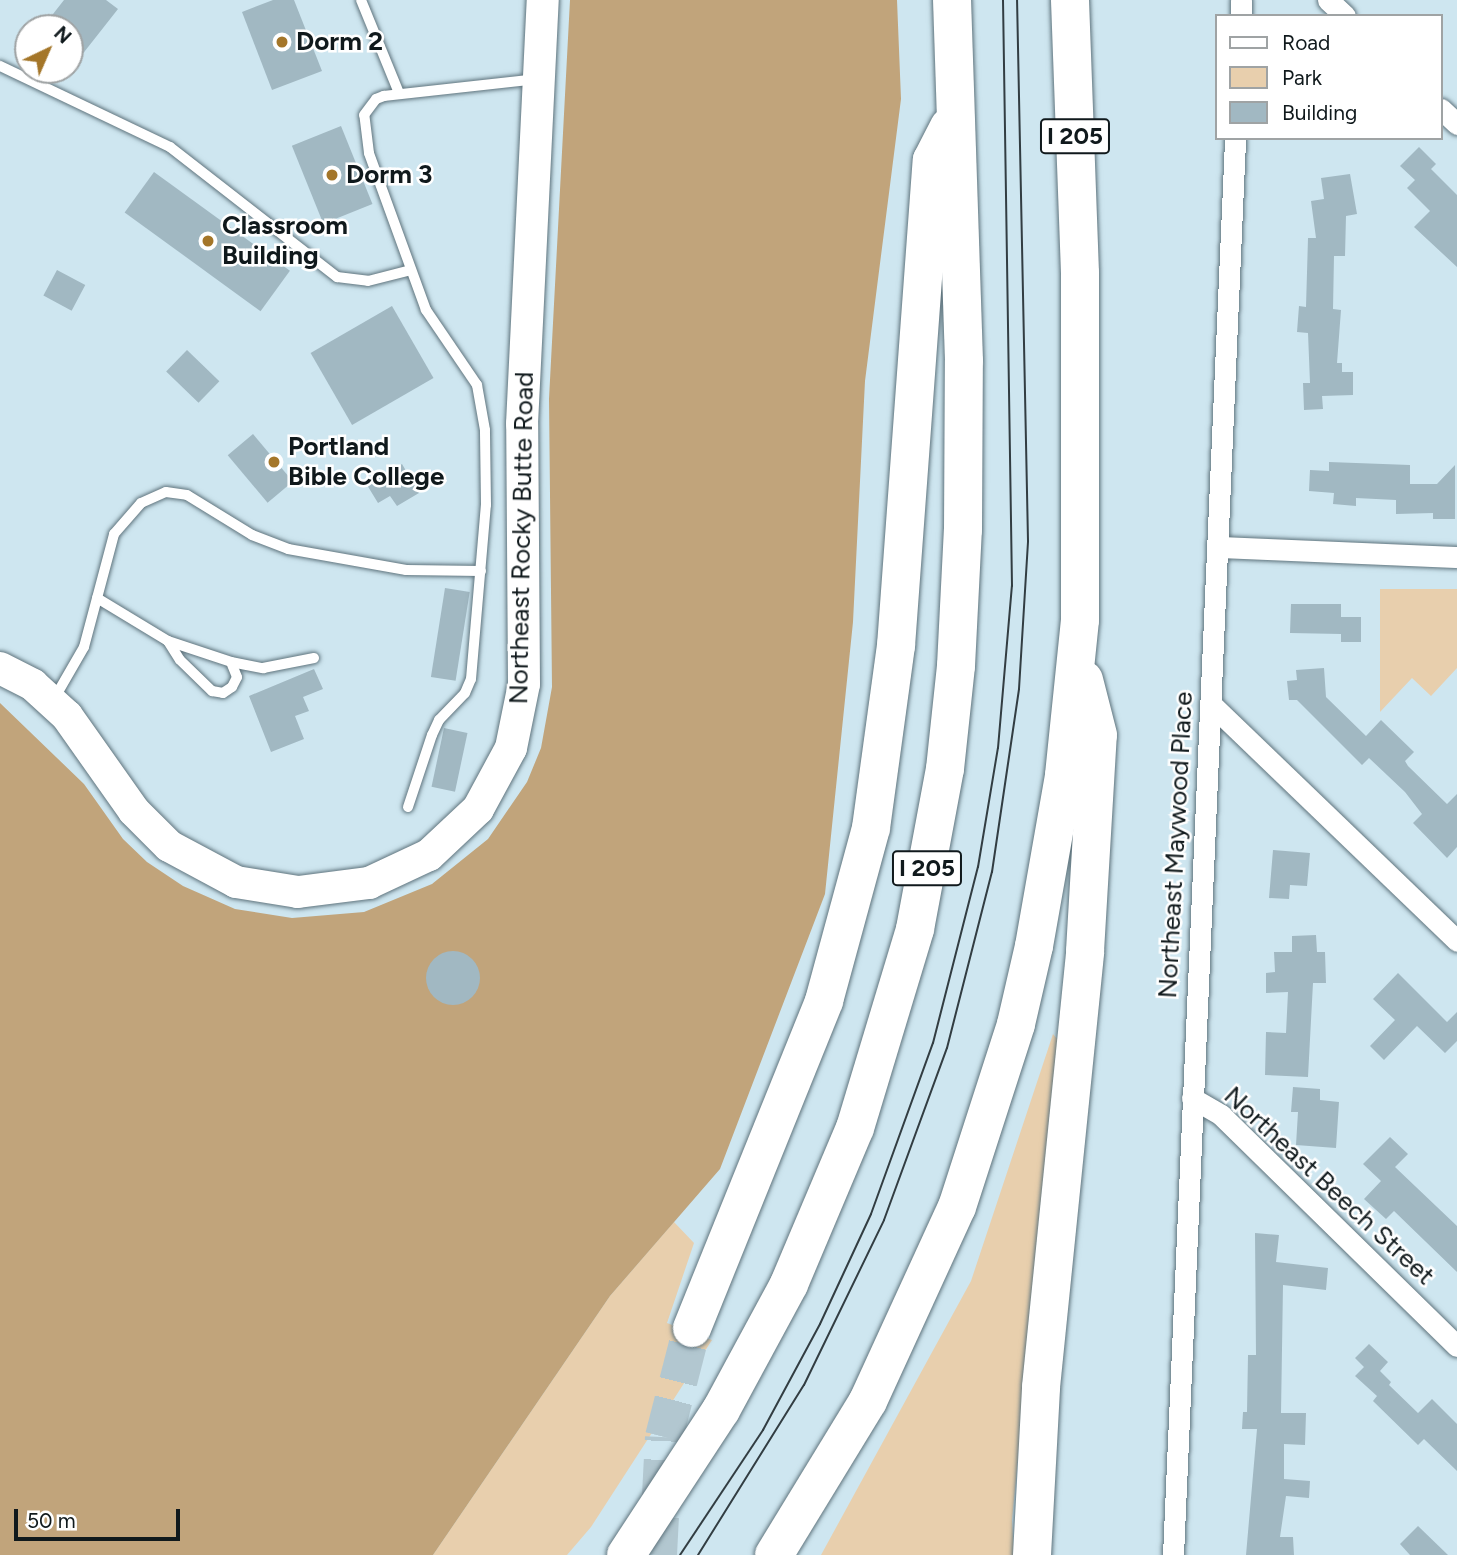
<!DOCTYPE html>
<html>
<head>
<meta charset="utf-8">
<style>
  body { margin:0 }
  #map { position:relative; width:1457px; height:1555px; overflow:hidden; background:#cee6f0; font-family:Figtree,sans-serif }
  div>[style] { position:absolute }
  [style*='--x'] { left:calc(var(--x)*1px); top:calc(var(--y)*1px); width:calc(var(--w)*1px); rotate:calc(var(--a)*1deg) }
  .green>* { inset:0; background:#e8cfad }
  .forest>* { inset:0; background:#c1a47b }
  .building>* { inset:0; background:#a1b8c2; transform-origin:0 0 }
  .round { border-radius:50% }
  .highway-tunnel>* { height:38px; margin-top:-19px; transform-origin:0; background:repeating-linear-gradient(90deg,#b2c7d0 0 38px,transparent 0 57px) }
  .roads { filter:drop-shadow(0 0 2px #5f747d) drop-shadow(0 0 2px #5f747d) }
  .lane>* { height:10px; margin:-5px; padding:0 5px; transform-origin:5px; border-radius:5px; background:#fff }
  .street>* { height:21px; margin:-10.5px; padding:0 10.5px; transform-origin:10.5px; border-radius:10.5px; background:#fff }
  .secondary>* { height:32px; margin:-16px; padding:0 16px; transform-origin:16px; border-radius:16px; background:#fff }
  .highway>* { height:38px; margin:-19px; padding:0 19px; transform-origin:19px; border-radius:19px; background:#fff }
  .tram>* { height:2px; margin:-1px; padding:0 1px; transform-origin:1px; border-radius:1px; background:#323d42 }
  .dots>* { width:19px; height:19px; translate:-50% -50%; box-sizing:border-box; border:4px solid #fff; border-radius:50% }
  span { translate:-50% -50%; white-space:nowrap; text-align:center; line-height:1.15; -webkit-text-stroke:5px #fff; paint-order:stroke }
  .shield-label span { padding:2px 5px; background:#fff; border:2px solid; border-radius:5px; -webkit-text-stroke-width:0 }
  .shield-label { font-size:24px; color:#10191c; font-weight:700 }
  .poi-label { font-size:26px; color:#10191c; font-weight:700 }
  .left { translate:0 -50%; text-align:left }
  .street-label { font-size:26px; color:#10191c }
  .legend { position:absolute; left:1215px; top:14px; width:228px; height:126px; box-sizing:border-box; background:#fff; border:2px solid #9fa3a4; margin:0; padding:9px 12px; list-style:none; font-size:21px; color:#10191c }
  .legend li { display:flex; align-items:center; gap:14px; height:35px }
  .legend b { width:35px; border:2px solid #9fa3a4 }
  .north { position:absolute; left:14px; top:14px; width:70px; height:70px; box-sizing:border-box; background:#fff; border:2px solid #9fa3a4; border-radius:50%; rotate:44deg; font-size:19px; font-weight:700; line-height:28px; text-align:center; color:#10191c }
  .north::after { content:''; display:block; margin:auto; width:24px; height:32px; background:#a47629; clip-path:polygon(50% 0,100% 100%,50% 72%,0 100%) }
  .scale { position:absolute; left:14px; top:1509px; width:166px; height:32px; box-sizing:border-box; border:4px solid #10191c; border-top:0; padding-left:9px; font-size:21px; line-height:24px; white-space:nowrap; color:#10191c; -webkit-text-stroke:5px #fff; paint-order:stroke }
</style>
</head>
<body>
<div id="map">
  <div class="green">
    <i style="clip-path:polygon(1380px 589px,1457px 589px,1457px 668px,1431px 696px,1412px 678px,1380px 712px)"></i>
    <i style="clip-path:polygon(1053px 1034px,1059px 1041px,1012px 1520px,1014px 1555px,821px 1555px,971px 1281px)"></i>
    <i style="clip-path:polygon(674px 1222px,694px 1243px,667px 1323px,712px 1340px,591px 1527px,567px 1555px,433px 1555px,610px 1296px)"></i>
  </div>
  <div class="forest">
    <i style="clip-path:polygon(570px 0,897px 0,901px 99px,865px 381px,853px 622px,825px 894px,720px 1169px,610px 1296px,433px 1555px,0 1555px,0 703px,84px 784px,123px 839px,147px 862px,183px 886px,235px 909px,292px 918px,364px 912px,432px 884px,488px 839px,527px 782px,541px 748px,552px 687px,549px 399px)"></i>
  </div>
  <div class="building">
    <i style="clip-path:polygon(64px 0,106px 0,118px 9px,70px 70px,70px 28px,42px 28px)"></i>
    <i style="clip-path:polygon(273px 0,294px 0,322px 71px,272px 90px,242px 12px)"></i>
    <i style="left:341px;top:126px;width:84px;height:53px;rotate:68deg"></i>
    <i style="clip-path:polygon(1419px 147px,1436px 164px,1431px 169px,1457px 195px,1457px 267px,1414px 227px,1430px 211px,1407px 188px,1415px 180px,1400px 166px)"></i>
    <i style="left:154px;top:172px;width:168px;height:50px;rotate:36deg"></i>
    <i style="clip-path:polygon(1350px 174px,1357px 214px,1346px 216px,1345px 256px,1334px 256px,1333px 309px,1341px 310px,1337px 363px,1342px 363px,1342px 372px,1353px 372px,1353px 395px,1322px 396px,1323px 409px,1304px 410px,1303px 383px,1310px 383px,1308px 333px,1297px 332px,1299px 306px,1306px 307px,1308px 238px,1316px 238px,1311px 201px,1324px 199px,1321px 178px)"></i>
    <i style="left:57px;top:270px;width:32px;height:29px;rotate:28deg"></i>
    <i style="left:392px;top:306px;width:83px;height:94px;rotate:60deg"></i>
    <i style="left:187px;top:350px;width:45px;height:30px;rotate:44deg"></i>
    <i style="left:253px;top:434px;width:62px;height:33px;rotate:50deg"></i>
    <i style="clip-path:polygon(1329px 462px,1410px 465px,1410px 484px,1437px 484px,1455px 465px,1455px 519px,1433px 519px,1433px 513px,1396px 514px,1396px 500px,1356px 498px,1356px 506px,1333px 504px,1334px 493px,1309px 491px,1310px 470px,1329px 471px)"></i>
    <i style="clip-path:polygon(402px 464px,419px 493px,397px 506px,390px 496px,378px 503px,367px 485px)"></i>
    <i style="left:445px;top:588px;width:25px;height:90px;rotate:9deg"></i>
    <i style="clip-path:polygon(1291px 604px,1341px 604px,1341px 617px,1361px 617px,1361px 642px,1341px 642px,1341px 634px,1290px 633px)"></i>
    <i style="clip-path:polygon(1324px 668px,1326px 697px,1366px 736px,1381px 720px,1414px 752px,1405px 761px,1408px 766px,1447px 804px,1457px 794px,1457px 847px,1447px 858px,1413px 823px,1422px 814px,1405px 792px,1369px 758px,1362px 765px,1297px 700px,1289px 700px,1287px 681px,1297px 680px,1296px 670px)"></i>
    <i style="clip-path:polygon(314px 669px,323px 689px,303px 697px,309px 711px,295px 716px,304px 739px,271px 752px,249px 696px)"></i>
    <i style="left:444px;top:728px;width:24px;height:60px;rotate:12deg"></i>
    <i style="clip-path:polygon(1273px 850px,1310px 853px,1307px 886px,1290px 885px,1289px 899px,1269px 898px)"></i>
    <i style="clip-path:polygon(1316px 935px,1317px 952px,1325px 952px,1326px 983px,1313px 983px,1308px 1077px,1265px 1075px,1266px 1032px,1286px 1033px,1288px 992px,1266px 993px,1266px 973px,1275px 972px,1274px 952px,1292px 952px,1292px 936px)"></i>
    <i class="round" style="left:426px;top:951px;width:54px;height:54px"></i>
    <i style="clip-path:polygon(1398px 973px,1447px 1022px,1457px 1012px,1457px 1041px,1445px 1053px,1417px 1026px,1384px 1060px,1370px 1046px,1395px 1020px,1373px 999px)"></i>
    <i style="clip-path:polygon(1293px 1087px,1320px 1089px,1320px 1100px,1339px 1102px,1336px 1148px,1296px 1145px,1298px 1112px,1291px 1112px)"></i>
    <i style="clip-path:polygon(1390px 1137px,1408px 1154px,1395px 1167px,1457px 1226px,1457px 1272px,1394px 1211px,1386px 1219px,1364px 1199px,1381px 1181px,1363px 1164px)"></i>
    <i style="clip-path:polygon(1255px 1233px,1279px 1235px,1276px 1262px,1328px 1268px,1326px 1290px,1283px 1285px,1281px 1413px,1306px 1413px,1305px 1445px,1284px 1444px,1284px 1479px,1310px 1481px,1309px 1498px,1286px 1496px,1280px 1537px,1293px 1537px,1294px 1555px,1246px 1555px,1257px 1429px,1242px 1429px,1243px 1412px,1247px 1412px,1248px 1355px,1256px 1355px)"></i>
    <i style="clip-path:polygon(1369px 1344px,1388px 1362px,1380px 1371px,1391px 1382px,1389px 1385px,1418px 1413px,1432px 1399px,1457px 1424px,1457px 1471px,1424px 1439px,1418px 1445px,1373px 1401px,1377px 1396px,1355px 1376px,1364px 1367px,1355px 1358px)"></i>
    <i style="clip-path:polygon(1418px 1526px,1448px 1555px,1410px 1555px,1400px 1544px)"></i>
  </div>
  <div class="highway-tunnel">
    <i style="--x:658;--y:1555;--w:118;--a:-87.1"></i>
    <i style="--x:664;--y:1437;--w:113;--a:-75.6"></i>
  </div>
  <div class="roads">
    <div class="lane">
      <i style="--x:361;--y:0;--w:100;--a:67.8"></i>
      <i style="--x:0;--y:66;--w:188;--a:25.5"></i>
      <i style="--x:170;--y:147;--w:212;--a:37.9"></i>
      <i style="--x:337;--y:277;--w:31;--a:7"></i>
      <i style="--x:368;--y:281;--w:44;--a:-14.3"></i>
      <i style="--x:97;--y:598;--w:83;--a:31.2"></i>
      <i style="--x:168;--y:641;--w:66;--a:18.4"></i>
      <i style="--x:231;--y:662;--w:33;--a:11"></i>
      <i style="--x:263;--y:668;--w:52;--a:-11.1"></i>
      <i style="--x:168;--y:641;--w:22;--a:58"></i>
      <i style="--x:180;--y:660;--w:45;--a:44.1"></i>
      <i style="--x:212;--y:691;--w:11;--a:10"></i>
      <i style="--x:223;--y:693;--w:11;--a:-34"></i>
      <i style="--x:232;--y:687;--w:11;--a:-63"></i>
      <i style="--x:237;--y:677;--w:16;--a:-112"></i>
      <i style="--x:54;--y:699;--w:60;--a:-60"></i>
      <i style="--x:84;--y:647;--w:117;--a:-75.1"></i>
      <i style="--x:114;--y:534;--w:41;--a:-48.9"></i>
      <i style="--x:141;--y:503;--w:27;--a:-24"></i>
      <i style="--x:166;--y:492;--w:21;--a:8"></i>
      <i style="--x:187;--y:495;--w:76;--a:31.6"></i>
      <i style="--x:252;--y:535;--w:39;--a:21"></i>
      <i style="--x:288;--y:549;--w:120;--a:10.1"></i>
      <i style="--x:406;--y:570;--w:75;--a:0.8"></i>
      <i style="--x:408;--y:807;--w:76;--a:-71.6"></i>
      <i style="--x:432;--y:735;--w:17;--a:-65"></i>
      <i style="--x:439;--y:720;--w:37;--a:-46"></i>
      <i style="--x:465;--y:693;--w:15;--a:-67"></i>
      <i style="--x:471;--y:679;--w:175;--a:-85.1"></i>
      <i style="--x:486;--y:505;--w:75;--a:-90.8"></i>
      <i style="--x:485;--y:430;--w:46;--a:-100.1"></i>
      <i style="--x:477;--y:385;--w:91;--a:-124.2"></i>
      <i style="--x:426;--y:310;--w:167;--a:-110"></i>
      <i style="--x:369;--y:153;--w:38;--a:-97"></i>
      <i style="--x:364;--y:115;--w:20;--a:-53"></i>
      <i style="--x:376;--y:99;--w:9;--a:-21"></i>
      <i style="--x:384;--y:96;--w:154;--a:-6.3"></i>
    </div>
    <div class="street">
      <i style="--x:1328;--y:0;--w:23;--a:43"></i>
      <i style="--x:1241;--y:16;--w:16;--a:-90"></i>
      <i style="--x:1441;--y:109;--w:22;--a:43"></i>
      <i style="--x:1219;--y:547;--w:238;--a:2.4"></i>
      <i style="--x:1212;--y:705;--w:340;--a:43.9"></i>
      <i style="--x:1192;--y:1098;--w:34;--a:30"></i>
      <i style="--x:1221;--y:1115;--w:330;--a:44.4"></i>
      <i style="--x:1173;--y:1555;--w:1418;--a:-87.49"></i>
    </div>
    <div class="secondary">
      <i style="--x:0;--y:668;--w:37;--a:27"></i>
      <i style="--x:33;--y:685;--w:46;--a:42.4"></i>
      <i style="--x:67;--y:716;--w:116;--a:54.8"></i>
      <i style="--x:134;--y:811;--w:49;--a:45"></i>
      <i style="--x:169;--y:846;--w:76;--a:28.2"></i>
      <i style="--x:236;--y:882;--w:63;--a:9.2"></i>
      <i style="--x:298;--y:892;--w:72;--a:-7.2"></i>
      <i style="--x:369;--y:883;--w:66;--a:-25"></i>
      <i style="--x:429;--y:855;--w:67;--a:-43.2"></i>
      <i style="--x:478;--y:809;--w:69;--a:-61.6"></i>
      <i style="--x:511;--y:748;--w:65;--a:-78.5"></i>
      <i style="--x:524;--y:684;--w:260;--a:-90.4"></i>
      <i style="--x:522;--y:424;--w:425;--a:-87.2"></i>
    </div>
    <div class="highway">
      <i style="--x:692;--y:1328;--w:353;--a:-68"></i>
      <i style="--x:824;--y:1001;--w:179;--a:-74.8"></i>
      <i style="--x:871;--y:828;--w:184;--a:-82.2"></i>
      <i style="--x:896;--y:646;--w:487;--a:-85.8"></i>
      <i style="--x:932;--y:160;--w:37;--a:-63"></i>
      <i style="--x:626;--y:1555;--w:173;--a:-56.8"></i>
      <i style="--x:721;--y:1410;--w:143;--a:-61.6"></i>
      <i style="--x:789;--y:1284;--w:169;--a:-67.1"></i>
      <i style="--x:855;--y:1128;--w:208;--a:-73.2"></i>
      <i style="--x:915;--y:929;--w:163;--a:-79.4"></i>
      <i style="--x:945;--y:769;--w:104;--a:-83.9"></i>
      <i style="--x:956;--y:666;--w:136;--a:-87.1"></i>
      <i style="--x:963;--y:530;--w:169;--a:-89.7"></i>
      <i style="--x:964;--y:361;--w:361;--a:-91.9"></i>
      <i style="--x:774;--y:1555;--w:180;--a:-58.6"></i>
      <i style="--x:868;--y:1401;--w:213;--a:-65.4"></i>
      <i style="--x:957;--y:1207;--w:192;--a:-72.1"></i>
      <i style="--x:1016;--y:1024;--w:80;--a:-77"></i>
      <i style="--x:1034;--y:946;--w:174;--a:-80"></i>
      <i style="--x:1064;--y:775;--w:156;--a:-84.1"></i>
      <i style="--x:1080;--y:620;--w:347;--a:-90"></i>
      <i style="--x:1080;--y:273;--w:273;--a:-92.1"></i>
      <i style="--x:1032;--y:1555;--w:168;--a:-86.9"></i>
      <i style="--x:1041;--y:1387;--w:438;--a:-84.2"></i>
      <i style="--x:1085;--y:951;--w:216;--a:-86.6"></i>
      <i style="--x:1098;--y:735;--w:57;--a:-104.3"></i>
    </div>
  </div>
  <div class="tram">
    <i style="--x:680;--y:1555;--w:150;--a:-56.4"></i>
    <i style="--x:763;--y:1430;--w:120;--a:-61.7"></i>
    <i style="--x:820;--y:1324;--w:121;--a:-65.1"></i>
    <i style="--x:871;--y:1214;--w:182;--a:-70.1"></i>
    <i style="--x:933;--y:1043;--w:182;--a:-75.7"></i>
    <i style="--x:978;--y:867;--w:121;--a:-80.5"></i>
    <i style="--x:998;--y:748;--w:163;--a:-85.1"></i>
    <i style="--x:1012;--y:586;--w:586;--a:-90.88"></i>
    <i style="--x:698;--y:1555;--w:200;--a:-58.1"></i>
    <i style="--x:804;--y:1385;--w:183;--a:-64.1"></i>
    <i style="--x:884;--y:1220;--w:183;--a:-69.9"></i>
    <i style="--x:947;--y:1048;--w:182;--a:-75.7"></i>
    <i style="--x:992;--y:872;--w:185;--a:-81.6"></i>
    <i style="--x:1019;--y:689;--w:148;--a:-86.5"></i>
    <i style="--x:1028;--y:541;--w:541;--a:-91.16"></i>
  </div>
  <div class="dots">
    <i style="left:282px;top:42px;background:#a47629"></i>
    <i style="left:332px;top:175px;background:#a47629"></i>
    <i style="left:208px;top:241px;background:#a47629"></i>
    <i style="left:274px;top:462px;background:#a47629"></i>
  </div>
  <div class="shield-label">
    <span style="left:1075px;top:136px">I 205</span>
    <span style="left:927px;top:868px">I 205</span>
  </div>
  <div class="poi-label">
    <span class="left" style="left:296px;top:42px">Dorm 2</span>
    <span class="left" style="left:346px;top:175px">Dorm 3</span>
    <span class="left" style="left:222px;top:241px">Classroom<br>Building</span>
    <span class="left" style="left:288px;top:462px">Portland<br>Bible College</span>
  </div>
  <div class="street-label">
    <span style="left:522px;top:538px;rotate:-89deg">Northeast Rocky Butte Road</span>
    <span style="left:1176px;top:845px;rotate:-87deg">Northeast Maywood Place</span>
    <span style="left:1329px;top:1186px;rotate:43deg">Northeast Beech Street</span>
  </div>
  <ul class="legend">
  <li><b style="height:9px;background:#fff"></b>Road</li>
  <li><b style="height:19px;background:#e8cfad"></b>Park</li>
  <li><b style="height:19px;background:#a1b8c2"></b>Building</li>
  </ul>
  <div class="north">N</div>
  <div class="scale">50 m</div>
</div>
</body>
</html>
